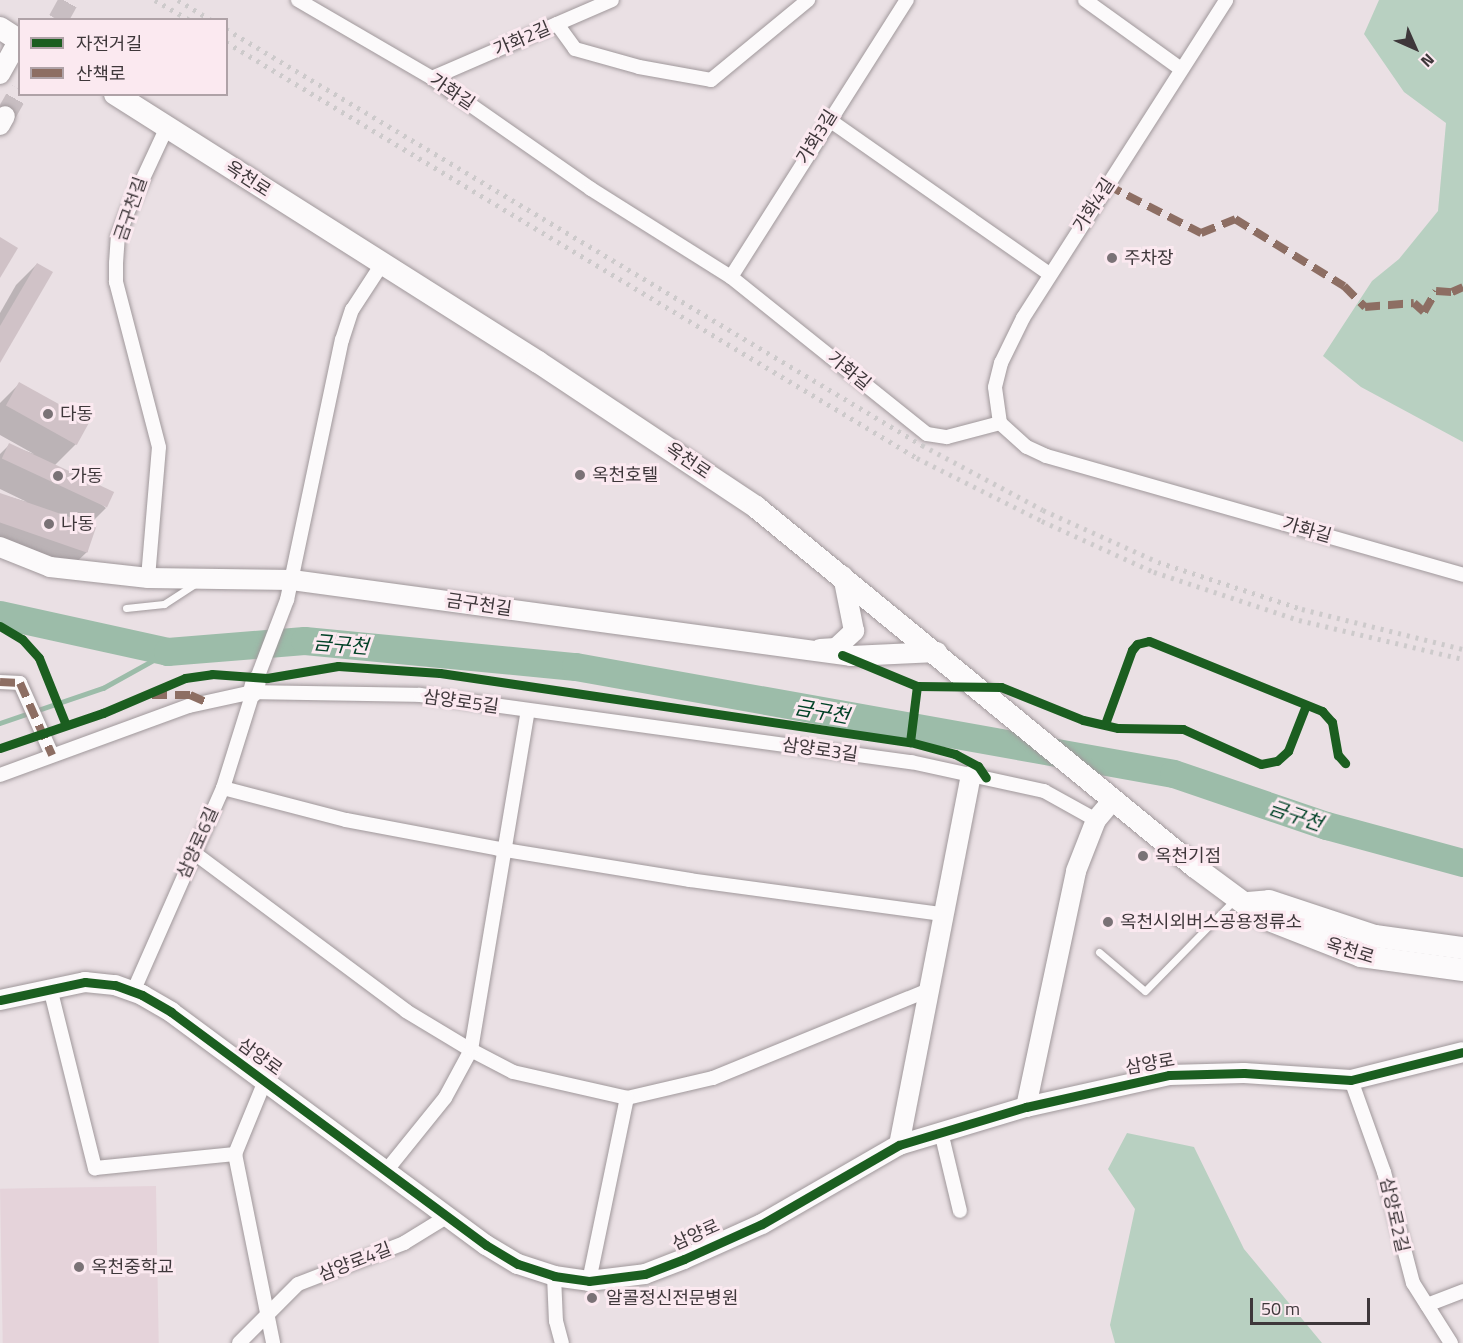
<!DOCTYPE html>
<meta charset="utf-8">
<style>
body{margin:0}
#map{position:relative;width:1463px;height:1343px;overflow:hidden;background:#eae0e4;font-family:"Titillium Web","Noto Sans KR",sans-serif}
div>[style]{position:absolute}
[style*='--x']{left:calc(var(--x)*1px);top:calc(var(--y)*1px);width:calc(var(--w)*1px);rotate:calc(var(--a)*1deg)}
.built>*{inset:0;background:#e5d3da;transform-origin:0 0}
.forest>*{inset:0;background:#b8d0c1}
.shadow>*{inset:0;background:#0003}
.stream>*{height:4.5px;margin:-2.25px;padding:0 2.25px;transform-origin:2.25px;border-radius:2.25px;background:#9cbca9}
.river>*{height:28px;margin:-14px;padding:0 14px;transform-origin:14px;border-radius:14px;background:#9cbca9}
.building>*{inset:0;background:#d0c2c7;transform-origin:0 0}
.secondary-tunnel>*{height:20px;margin-top:-10px;transform-origin:0;background:repeating-linear-gradient(90deg,#c8bec2 0 20px,transparent 0 30px)}
.roads{filter:drop-shadow(0 0 2px #a0989b) drop-shadow(0 0 2px #a0989b)}
.lane>*{height:7px;margin:-3.5px;padding:0 3.5px;transform-origin:3.5px;border-radius:3.5px;background:#fcfafb}
.street>*{height:14px;margin:-7px;padding:0 7px;transform-origin:7px;border-radius:7px;background:#fcfafb}
.secondary>*{height:20px;margin:-10px;padding:0 10px;transform-origin:10px;border-radius:10px;background:#fcfafb}
.primary>*{height:22px;margin:-11px;padding:0 11px;transform-origin:11px;border-radius:11px;background:#fcfafb}
.rail>*{height:4.5px;margin-top:-2.25px;transform-origin:0;background:repeating-linear-gradient(90deg,#cdcacb 0 3px,transparent 0 9px)}
.quiet>*{height:8px;margin-top:-4px;transform-origin:0;background:repeating-linear-gradient(90deg,#8d6e63 0 15px,transparent 0 23px)}
.cycleway>*{height:9px;margin:-4.5px;padding:0 4.5px;transform-origin:4.5px;border-radius:4.5px;background:#1b5e20}
.dots>*{width:16px;height:16px;translate:-50% -50%;box-sizing:border-box;border:3px solid #fbe9f0;border-radius:50%}
span{translate:-50% -50%;white-space:nowrap;text-align:center;line-height:1.15;-webkit-text-stroke:6px #fbe9f0;paint-order:stroke}
.street-label{font-size:18px;color:#3e373a}
.poi-label{font-size:18px;color:#3e373a}
.left{translate:0 -50%;text-align:left}
.water-label{font-size:20px;color:#004126;font-style:italic}
.legend{position:absolute;left:18px;top:18px;width:210px;height:78px;box-sizing:border-box;background:#fbe9f0;border:2px solid #afa2a7;margin:0;padding:8px 10px;list-style:none;font-size:18px;color:#3e373a}
.legend li{display:flex;align-items:center;gap:12px;height:30px}
.legend b{width:30px;border:2px solid #afa2a7}
.north{position:absolute;left:1385px;top:18px;width:60px;height:60px;-webkit-text-stroke:4px #fbe9f0;paint-order:stroke;rotate:135deg;font-size:16px;font-weight:700;line-height:24px;text-align:center;color:#3e373a}
.north::after{content:'';display:block;margin:auto;width:21px;height:27px;background:#3e373a;clip-path:polygon(50% 0,100% 100%,50% 72%,0 100%)}
.scale{position:absolute;left:1250px;top:1298px;width:120px;height:27px;box-sizing:border-box;border:3px solid #3e373a;border-top:0;padding-left:8px;font-size:18px;line-height:21px;white-space:nowrap;color:#3e373a;-webkit-text-stroke:4px #fbe9f0;paint-order:stroke}
</style>
<div id="map">
<div class="built">
<div style="left:156px;top:1186px;width:157px;height:156px;rotate:89deg"></div>
</div>
<div class="forest">
<div style="clip-path:polygon(1379px 0,1463px 0,1463px 442px,1361px 387px,1323px 356px,1372px 281px,1399px 259px,1438px 211px,1446px 123px,1404px 92px,1364px 34px)"></div>
<div style="clip-path:polygon(1127px 1133px,1194px 1147px,1244px 1249px,1322px 1343px,1115px 1343px,1110px 1325px,1135px 1209px,1108px 1169px)"></div>
</div>
<div class="shadow">
<div style="clip-path:polygon(37px 264px,0 360px,0 313px,16px 285px)"></div>
<div style="clip-path:polygon(19px 384px,88px 422px,76px 444px,54px 466px,106px 508px,89px 525px,88px 551px,66px 572px,0 549px,0 494px,27px 502px,0 489px,0 454px,9px 445px,34px 454px,0 435px,0 403px)"></div>
</div>
<div class="stream">
<div style="--x:0;--y:723;--w:109;--a:-18.8"></div>
<div style="--x:103;--y:688;--w:74;--a:-29"></div>
</div>
<div class="river">
<div style="--x:0;--y:615;--w:172;--a:12.4"></div>
<div style="--x:168;--y:652;--w:137;--a:-4.6"></div>
<div style="--x:305;--y:641;--w:272;--a:5.5"></div>
<div style="--x:576;--y:667;--w:607;--a:10.14"></div>
<div style="--x:1174;--y:774;--w:162;--a:18.8"></div>
<div style="--x:1327;--y:826;--w:141;--a:15.2"></div>
</div>
<div class="building">
<div style="clip-path:polygon(0 237px,18px 248px,0 278px)"></div>
<div style="clip-path:polygon(37px 263px,53px 272px,0 363px,0 326px)"></div>
<div style="left:19px;top:382px;width:81px;height:27px;rotate:29deg"></div>
<div style="left:9px;top:443px;width:116px;height:17px;rotate:25deg"></div>
<div style="left:0;top:493px;width:102px;height:28px;rotate:19deg"></div>
</div>
<div class="secondary-tunnel">
<div style="--x:58;--y:20;--w:23;--a:-61"></div>
<div style="--x:5;--y:116;--w:30;--a:-60"></div>
</div>
<div class="roads">
<div class="lane">
<div style="--x:126;--y:608;--w:38;--a:-6"></div>
<div style="--x:164;--y:604;--w:37;--a:-33"></div>
<div style="--x:1099;--y:952;--w:60;--a:40.3"></div>
<div style="--x:1145;--y:991;--w:127;--a:-45.6"></div>
</div>
<div class="street">
<div style="--x:298;--y:0;--w:155;--a:30.2"></div>
<div style="--x:432;--y:78;--w:194;--a:34.9"></div>
<div style="--x:591;--y:189;--w:165;--a:32.2"></div>
<div style="--x:731;--y:277;--w:251;--a:38.7"></div>
<div style="--x:927;--y:434;--w:20;--a:9"></div>
<div style="--x:947;--y:437;--w:55;--a:-14.8"></div>
<div style="--x:1000;--y:423;--w:36;--a:42"></div>
<div style="--x:1027;--y:447;--w:21;--a:25"></div>
<div style="--x:1046;--y:456;--w:434;--a:15.9"></div>
<div style="--x:1085;--y:0;--w:118;--a:35.7"></div>
<div style="--x:557;--y:24;--w:31;--a:54"></div>
<div style="--x:575;--y:49;--w:66;--a:15.7"></div>
<div style="--x:639;--y:67;--w:73;--a:10.2"></div>
<div style="--x:711;--y:80;--w:126;--a:-39.5"></div>
<div style="--x:432;--y:78;--w:196;--a:-23.4"></div>
<div style="--x:828;--y:119;--w:270;--a:35"></div>
<div style="--x:731;--y:277;--w:328;--a:-57.6"></div>
<div style="--x:1000;--y:423;--w:36;--a:-98"></div>
<div style="--x:995;--y:387;--w:25;--a:-76"></div>
<div style="--x:1001;--y:363;--w:50;--a:-63.9"></div>
<div style="--x:1023;--y:318;--w:377;--a:-57.4"></div>
<div style="--x:148;--y:578;--w:131;--a:-85.2"></div>
<div style="--x:159;--y:447;--w:171;--a:-104.6"></div>
<div style="--x:116;--y:282;--w:19;--a:-90"></div>
<div style="--x:116;--y:263;--w:26;--a:-86"></div>
<div style="--x:118;--y:237;--w:26;--a:-69"></div>
<div style="--x:127;--y:213;--w:95;--a:-65.1"></div>
<div style="--x:256;--y:681;--w:87;--a:-69.1"></div>
<div style="--x:287;--y:600;--w:266;--a:-78.1"></div>
<div style="--x:342;--y:340;--w:32;--a:-72"></div>
<div style="--x:352;--y:310;--w:55;--a:-56.9"></div>
<div style="--x:0;--y:682;--w:20;--a:3"></div>
<div style="--x:20;--y:683;--w:79;--a:66"></div>
<div style="--x:0;--y:775;--w:201;--a:-20.1"></div>
<div style="--x:189;--y:706;--w:66;--a:-12.3"></div>
<div style="--x:253;--y:692;--w:167;--a:1"></div>
<div style="--x:420;--y:695;--w:496;--a:7.8"></div>
<div style="--x:911;--y:762;--w:136;--a:12.3"></div>
<div style="--x:1044;--y:791;--w:60;--a:29.1"></div>
<div style="--x:223;--y:788;--w:127;--a:14.6"></div>
<div style="--x:346;--y:820;--w:156;--a:10.7"></div>
<div style="--x:499;--y:849;--w:193;--a:9.2"></div>
<div style="--x:690;--y:880;--w:255;--a:7.7"></div>
<div style="--x:193;--y:852;--w:266;--a:36.7"></div>
<div style="--x:406;--y:1011;--w:76;--a:31"></div>
<div style="--x:471;--y:1050;--w:47;--a:27.6"></div>
<div style="--x:513;--y:1072;--w:117;--a:12.8"></div>
<div style="--x:627;--y:1098;--w:88;--a:-13.1"></div>
<div style="--x:713;--y:1078;--w:233;--a:-22.2"></div>
<div style="--x:50;--y:988;--w:186;--a:76"></div>
<div style="--x:95;--y:1168;--w:141;--a:-5.7"></div>
<div style="--x:235;--y:1154;--w:193;--a:78.6"></div>
<div style="--x:133;--y:992;--w:223;--a:-66.2"></div>
<div style="--x:223;--y:788;--w:101;--a:-72.6"></div>
<div style="--x:1351;--y:1080;--w:98;--a:70.3"></div>
<div style="--x:1384;--y:1172;--w:115;--a:75.4"></div>
<div style="--x:1413;--y:1283;--w:71;--a:57.7"></div>
<div style="--x:941;--y:1132;--w:81;--a:76.5"></div>
<div style="--x:235;--y:1154;--w:79;--a:-67.7"></div>
<div style="--x:386;--y:1171;--w:94;--a:-51.1"></div>
<div style="--x:445;--y:1098;--w:55;--a:-61.6"></div>
<div style="--x:471;--y:1050;--w:344;--a:-80.5"></div>
<div style="--x:554;--y:1276;--w:45;--a:87.5"></div>
<div style="--x:556;--y:1321;--w:23;--a:75"></div>
<div style="--x:589;--y:1281;--w:187;--a:-78.3"></div>
<div style="--x:1427;--y:1305;--w:39;--a:-21"></div>
<div style="--x:239;--y:1343;--w:83;--a:-45"></div>
<div style="--x:298;--y:1284;--w:114;--a:-21.1"></div>
<div style="--x:404;--y:1243;--w:52;--a:-31.5"></div>
</div>
<div class="secondary">
<div style="--x:0;--y:74;--w:39;--a:-61"></div>
<div style="--x:0;--y:125;--w:10;--a:-61"></div>
<div style="--x:0;--y:547;--w:54;--a:21.8"></div>
<div style="--x:50;--y:567;--w:99;--a:6.4"></div>
<div style="--x:148;--y:578;--w:144;--a:0.8"></div>
<div style="--x:292;--y:580;--w:564;--a:7.74"></div>
<div style="--x:851;--y:656;--w:86;--a:-2.7"></div>
<div style="--x:820;--y:649;--w:16;--a:-4"></div>
<div style="--x:836;--y:648;--w:25;--a:-43"></div>
<div style="--x:854;--y:631;--w:56;--a:-101.3"></div>
<div style="--x:253;--y:692;--w:11;--a:-75"></div>
<div style="--x:0;--y:1000;--w:87;--a:-12"></div>
<div style="--x:85;--y:982;--w:30;--a:6"></div>
<div style="--x:115;--y:985;--w:29;--a:20"></div>
<div style="--x:142;--y:995;--w:34;--a:30"></div>
<div style="--x:171;--y:1012;--w:392;--a:36.5"></div>
<div style="--x:486;--y:1245;--w:37;--a:31"></div>
<div style="--x:518;--y:1264;--w:38;--a:18"></div>
<div style="--x:554;--y:1276;--w:35;--a:8"></div>
<div style="--x:589;--y:1281;--w:56;--a:-7.1"></div>
<div style="--x:645;--y:1274;--w:42;--a:-21"></div>
<div style="--x:684;--y:1259;--w:85;--a:-24.2"></div>
<div style="--x:762;--y:1224;--w:158;--a:-30"></div>
<div style="--x:899;--y:1145;--w:133;--a:-16.7"></div>
<div style="--x:1026;--y:1107;--w:147;--a:-12.6"></div>
<div style="--x:1169;--y:1075;--w:75;--a:-1.5"></div>
<div style="--x:1244;--y:1073;--w:107;--a:3.7"></div>
<div style="--x:1351;--y:1080;--w:115;--a:-14"></div>
<div style="--x:1026;--y:1107;--w:241;--a:-78"></div>
<div style="--x:1076;--y:871;--w:55;--a:-68.6"></div>
<div style="--x:1096;--y:820;--w:26;--a:-50"></div>
<div style="--x:899;--y:1145;--w:376;--a:-79"></div>
</div>
<div class="primary">
<div style="--x:0;--y:28;--w:24;--a:33"></div>
<div style="--x:115;--y:94;--w:501;--a:32.36"></div>
<div style="--x:538;--y:362;--w:262;--a:33.6"></div>
<div style="--x:756;--y:507;--w:568;--a:39.35"></div>
<div style="--x:1195;--y:867;--w:86;--a:36.5"></div>
<div style="--x:1264;--y:918;--w:104;--a:21.4"></div>
<div style="--x:1361;--y:956;--w:103;--a:7.8"></div>
<div style="--x:1248;--y:903;--w:21;--a:-5"></div>
<div style="--x:1269;--y:901;--w:112;--a:18.3"></div>
<div style="--x:1375;--y:936;--w:89;--a:7.8"></div>
</div>
</div>
<div class="rail">
<div style="--x:155;--y:0;--w:39;--a:30"></div>
<div style="--x:178;--y:0;--w:39;--a:31"></div>
<div style="--x:226;--y:29;--w:811;--a:30.87"></div>
<div style="--x:922;--y:445;--w:137;--a:28.2"></div>
<div style="--x:1043;--y:510;--w:126;--a:24.3"></div>
<div style="--x:1158;--y:562;--w:151;--a:18.1"></div>
<div style="--x:1302;--y:609;--w:166;--a:14"></div>
<div style="--x:226;--y:42;--w:807;--a:31.05"></div>
<div style="--x:917;--y:458;--w:140;--a:26.7"></div>
<div style="--x:1042;--y:521;--w:123;--a:24.5"></div>
<div style="--x:1154;--y:572;--w:153;--a:18.3"></div>
<div style="--x:1299;--y:620;--w:169;--a:13.4"></div>
</div>
<div class="quiet">
<div style="--x:1107;--y:185;--w:106;--a:27.1"></div>
<div style="--x:1201;--y:233;--w:37;--a:-22"></div>
<div style="--x:1235;--y:219;--w:128;--a:31.6"></div>
<div style="--x:1344;--y:286;--w:30;--a:45"></div>
<div style="--x:1365;--y:307;--w:49;--a:-4.7"></div>
<div style="--x:1414;--y:303;--w:13;--a:42"></div>
<div style="--x:1424;--y:312;--w:24;--a:-60"></div>
<div style="--x:1436;--y:291;--w:16;--a:4"></div>
<div style="--x:1452;--y:292;--w:12;--a:-24"></div>
<div style="--x:0;--y:682;--w:20;--a:3"></div>
<div style="--x:20;--y:683;--w:79;--a:66"></div>
<div style="--x:152;--y:695;--w:38;--a:0"></div>
<div style="--x:190;--y:695;--w:17;--a:24"></div>
</div>
<div class="cycleway">
<div style="--x:0;--y:626;--w:26;--a:31"></div>
<div style="--x:22;--y:639;--w:25;--a:48"></div>
<div style="--x:39;--y:658;--w:72;--a:68.1"></div>
<div style="--x:842;--y:655;--w:81;--a:22.5"></div>
<div style="--x:917;--y:686;--w:84;--a:0.7"></div>
<div style="--x:1001;--y:687;--w:88;--a:21.9"></div>
<div style="--x:1083;--y:720;--w:36;--a:13"></div>
<div style="--x:1118;--y:728;--w:65;--a:0.9"></div>
<div style="--x:1183;--y:729;--w:85;--a:24.2"></div>
<div style="--x:1261;--y:764;--w:16;--a:-11"></div>
<div style="--x:1277;--y:761;--w:15;--a:-42"></div>
<div style="--x:1288;--y:751;--w:49;--a:-68.6"></div>
<div style="--x:1105;--y:724;--w:79;--a:-70"></div>
<div style="--x:1132;--y:650;--w:8;--a:-50"></div>
<div style="--x:1137;--y:644;--w:12;--a:-14"></div>
<div style="--x:1149;--y:641;--w:187;--a:22"></div>
<div style="--x:1322;--y:711;--w:15;--a:48"></div>
<div style="--x:1332;--y:722;--w:34;--a:80"></div>
<div style="--x:1338;--y:755;--w:11;--a:49"></div>
<div style="--x:910;--y:742;--w:47;--a:14.9"></div>
<div style="--x:955;--y:754;--w:26;--a:28"></div>
<div style="--x:978;--y:766;--w:14;--a:56"></div>
<div style="--x:0;--y:748;--w:109;--a:-18.8"></div>
<div style="--x:103;--y:713;--w:89;--a:-23.1"></div>
<div style="--x:185;--y:678;--w:27;--a:-8"></div>
<div style="--x:212;--y:674;--w:55;--a:4.2"></div>
<div style="--x:267;--y:678;--w:72;--a:-9.6"></div>
<div style="--x:338;--y:666;--w:102;--a:3.9"></div>
<div style="--x:440;--y:673;--w:475;--a:8.4"></div>
<div style="--x:910;--y:742;--w:56;--a:-82.9"></div>
<div style="--x:0;--y:1000;--w:87;--a:-12"></div>
<div style="--x:85;--y:982;--w:30;--a:6"></div>
<div style="--x:115;--y:985;--w:29;--a:20"></div>
<div style="--x:142;--y:995;--w:34;--a:30"></div>
<div style="--x:171;--y:1012;--w:392;--a:36.5"></div>
<div style="--x:486;--y:1245;--w:37;--a:31"></div>
<div style="--x:518;--y:1264;--w:38;--a:18"></div>
<div style="--x:554;--y:1276;--w:35;--a:8"></div>
<div style="--x:589;--y:1281;--w:56;--a:-7.1"></div>
<div style="--x:645;--y:1274;--w:42;--a:-21"></div>
<div style="--x:684;--y:1259;--w:85;--a:-24.2"></div>
<div style="--x:762;--y:1224;--w:158;--a:-30"></div>
<div style="--x:899;--y:1145;--w:133;--a:-16.7"></div>
<div style="--x:1026;--y:1107;--w:147;--a:-12.6"></div>
<div style="--x:1169;--y:1075;--w:75;--a:-1.5"></div>
<div style="--x:1244;--y:1073;--w:107;--a:3.7"></div>
<div style="--x:1351;--y:1080;--w:115;--a:-14"></div>
</div>
<div class="dots">
<div style="left:1112px;top:258px;background:#7a7276"></div>
<div style="left:48px;top:414px;background:#7a7276"></div>
<div style="left:580px;top:475px;background:#7a7276"></div>
<div style="left:58px;top:476px;background:#7a7276"></div>
<div style="left:49px;top:524px;background:#7a7276"></div>
<div style="left:1143px;top:856px;background:#7a7276"></div>
<div style="left:1108px;top:922px;background:#7a7276"></div>
<div style="left:79px;top:1267px;background:#7a7276"></div>
<div style="left:592px;top:1298px;background:#7a7276"></div>
</div>
<div class="street-label">
<span style="left:522px;top:39px;rotate:-23deg">가화2길</span>
<span style="left:452px;top:92px;rotate:34deg">가화길</span>
<span style="left:817px;top:137px;rotate:-58deg">가화3길</span>
<span style="left:248px;top:179px;rotate:33deg">옥천로</span>
<span style="left:1094px;top:205px;rotate:-57deg">가화4길</span>
<span style="left:131px;top:209px;rotate:-71deg">금구천길</span>
<span style="left:849px;top:371px;rotate:39deg">가화길</span>
<span style="left:688px;top:461px;rotate:34deg">옥천로</span>
<span style="left:1307px;top:530px;rotate:16deg">가화길</span>
<span style="left:479px;top:605px;rotate:8deg">금구천길</span>
<span style="left:461px;top:702px;rotate:8deg">삼양로5길</span>
<span style="left:820px;top:750px;rotate:8deg">삼양로3길</span>
<span style="left:198px;top:843px;rotate:-66deg">삼양로6길</span>
<span style="left:1350px;top:951px;rotate:17deg">옥천로</span>
<span style="left:260px;top:1057px;rotate:36deg">삼양로</span>
<span style="left:1150px;top:1064px;rotate:-10deg">삼양로</span>
<span style="left:1394px;top:1215px;rotate:77deg">삼양로2길</span>
<span style="left:696px;top:1235px;rotate:-24deg">삼양로</span>
<span style="left:355px;top:1262px;rotate:-21deg">삼양로4길</span>
</div>
<div class="poi-label">
<span class="left" style="left:1124px;top:258px">주차장</span>
<span class="left" style="left:60px;top:414px">다동</span>
<span class="left" style="left:592px;top:475px">옥천호텔</span>
<span class="left" style="left:70px;top:476px">가동</span>
<span class="left" style="left:61px;top:524px">나동</span>
<span class="left" style="left:1155px;top:856px">옥천기점</span>
<span class="left" style="left:1120px;top:922px">옥천시외버스공용정류소</span>
<span class="left" style="left:91px;top:1267px">옥천중학교</span>
<span class="left" style="left:606px;top:1298px">알콜정신전문병원</span>
</div>
<div class="water-label">
<span style="left:341px;top:644px;rotate:5deg">금구천</span>
<span style="left:822px;top:711px;rotate:10deg">금구천</span>
<span style="left:1296px;top:815px;rotate:19deg">금구천</span>
</div>
<ul class="legend">
<li><b style="height:8px;background:#1b5e20"></b>자전거길</li>
<li><b style="height:8px;background:#8d6e63"></b>산책로</li>
</ul>
<div class="north">N</div>
<div class="scale">50 m</div>
</div>
